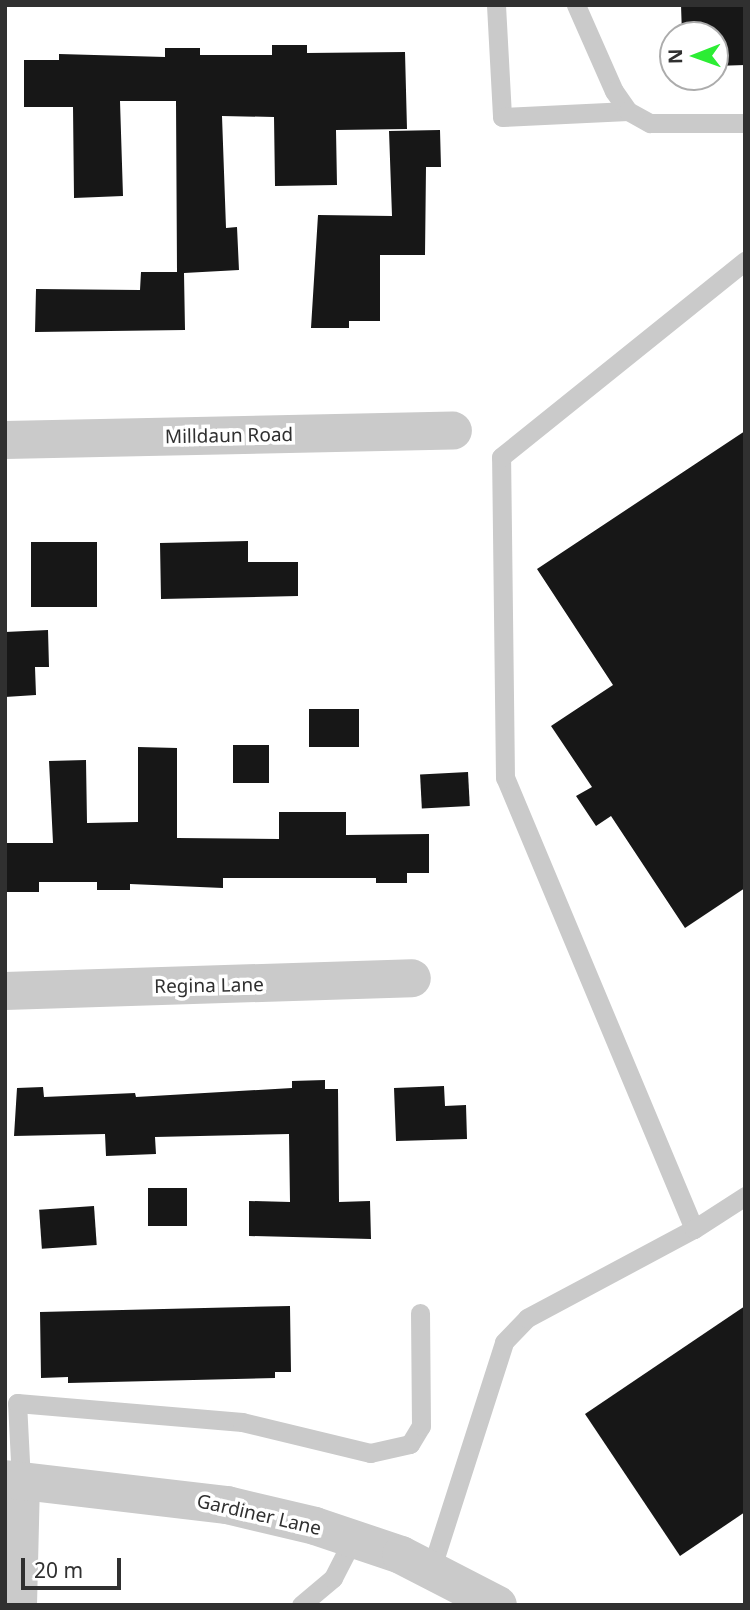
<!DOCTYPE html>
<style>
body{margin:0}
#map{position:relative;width:750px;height:1610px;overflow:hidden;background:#fff;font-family:"Noto Sans",sans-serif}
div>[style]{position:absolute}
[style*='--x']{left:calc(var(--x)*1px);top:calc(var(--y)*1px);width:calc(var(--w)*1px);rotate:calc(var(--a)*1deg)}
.building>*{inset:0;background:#171717;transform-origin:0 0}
.service>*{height:19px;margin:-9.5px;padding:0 9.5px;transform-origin:9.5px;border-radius:9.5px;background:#cacaca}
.minor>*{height:38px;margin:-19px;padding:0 19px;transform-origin:19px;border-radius:19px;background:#cacaca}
.tertiary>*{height:38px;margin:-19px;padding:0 19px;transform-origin:19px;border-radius:19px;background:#cacaca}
span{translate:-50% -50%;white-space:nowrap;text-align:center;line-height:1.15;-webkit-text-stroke:7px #fff;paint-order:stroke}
.street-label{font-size:19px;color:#303030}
.frame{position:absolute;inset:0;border:7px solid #303030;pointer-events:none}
.north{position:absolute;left:659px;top:21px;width:70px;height:70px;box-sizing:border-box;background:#fff;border:2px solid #acacac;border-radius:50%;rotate:269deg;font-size:19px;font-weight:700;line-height:28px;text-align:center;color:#303030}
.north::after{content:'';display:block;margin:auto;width:24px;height:32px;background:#2ced34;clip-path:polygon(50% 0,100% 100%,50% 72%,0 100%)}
.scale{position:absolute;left:21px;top:1558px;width:100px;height:32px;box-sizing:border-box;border:4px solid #303030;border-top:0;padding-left:9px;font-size:21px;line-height:24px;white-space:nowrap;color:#303030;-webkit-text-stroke:5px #fff;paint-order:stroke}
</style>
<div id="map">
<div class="building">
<div style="clip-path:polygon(681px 5px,745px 5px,745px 65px,715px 66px,715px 35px,682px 35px)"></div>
<div style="clip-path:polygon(272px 45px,307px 45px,307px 53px,405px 52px,407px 129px,336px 130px,337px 185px,275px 186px,274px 117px,222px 116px,226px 228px,237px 227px,239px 270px,184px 273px,185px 330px,35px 332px,36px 289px,140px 290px,141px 272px,177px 272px,176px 101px,120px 101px,123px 196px,74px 198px,73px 107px,24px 107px,24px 60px,59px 60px,59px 54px,165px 57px,165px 48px,200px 48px,200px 55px,272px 55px)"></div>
<div style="clip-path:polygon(440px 130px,441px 167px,426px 167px,425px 255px,380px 255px,380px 321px,349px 321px,349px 328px,311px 328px,318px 215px,392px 216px,389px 131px)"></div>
<div style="clip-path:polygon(745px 431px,745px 888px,685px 928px,611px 816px,596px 826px,576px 796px,592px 787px,551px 726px,613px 685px,537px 569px)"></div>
<div style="clip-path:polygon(248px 541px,248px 562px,298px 562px,298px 596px,161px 599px,160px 543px)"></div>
<div style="left:31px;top:542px;width:66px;height:65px"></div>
<div style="clip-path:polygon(48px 630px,49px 667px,35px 667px,36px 695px,5px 697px,5px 632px)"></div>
<div style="left:309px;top:709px;width:50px;height:38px"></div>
<div style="left:233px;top:745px;width:36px;height:38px"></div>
<div style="clip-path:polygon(138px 747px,177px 748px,177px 838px,279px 839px,279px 812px,346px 812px,346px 835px,429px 834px,429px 873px,407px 873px,407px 883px,376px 883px,376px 878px,223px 878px,223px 888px,130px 884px,130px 890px,97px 890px,97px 882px,39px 882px,39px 892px,5px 892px,6px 843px,53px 843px,49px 761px,86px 760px,87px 823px,138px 822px)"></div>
<div style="left:468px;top:772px;width:34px;height:48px;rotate:87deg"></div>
<div style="clip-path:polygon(325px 1080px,325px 1089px,338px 1089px,339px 1202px,370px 1201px,371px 1239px,249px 1236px,249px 1201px,290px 1202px,289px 1134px,155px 1137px,156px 1154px,106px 1156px,105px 1134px,14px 1136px,17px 1088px,43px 1087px,44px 1097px,135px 1093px,136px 1097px,292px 1088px,292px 1081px)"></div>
<div style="clip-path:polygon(444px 1086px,445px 1106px,466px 1105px,467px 1139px,396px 1141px,394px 1088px)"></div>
<div style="left:148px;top:1188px;width:39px;height:38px"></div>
<div style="left:94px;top:1206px;width:39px;height:55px;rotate:86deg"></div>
<div style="clip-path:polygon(290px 1306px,291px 1372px,275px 1372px,275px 1378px,68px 1383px,68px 1377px,41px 1378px,40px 1312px)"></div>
<div style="clip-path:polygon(745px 1306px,745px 1512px,680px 1556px,585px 1414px)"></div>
</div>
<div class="service">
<div style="--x:496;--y:5;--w:112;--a:86.9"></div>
<div style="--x:502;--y:117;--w:126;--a:-2.7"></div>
<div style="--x:576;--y:5;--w:94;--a:66.2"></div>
<div style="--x:614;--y:91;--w:24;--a:55"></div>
<div style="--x:628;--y:111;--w:25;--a:29"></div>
<div style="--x:650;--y:123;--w:95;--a:0"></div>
<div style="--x:694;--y:1229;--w:489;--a:-112.7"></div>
<div style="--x:505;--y:778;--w:321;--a:-90.7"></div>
<div style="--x:501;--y:457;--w:313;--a:-38.8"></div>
<div style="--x:21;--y:1481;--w:78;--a:-92.9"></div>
<div style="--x:17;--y:1403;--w:226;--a:4.8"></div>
<div style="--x:242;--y:1422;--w:132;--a:13.6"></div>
<div style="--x:370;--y:1453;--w:41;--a:-12.7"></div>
<div style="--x:410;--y:1444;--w:21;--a:-59"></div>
<div style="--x:421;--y:1426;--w:113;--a:-90.5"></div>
<div style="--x:431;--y:1570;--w:239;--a:-72.2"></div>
<div style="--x:504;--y:1342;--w:33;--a:-46"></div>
<div style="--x:527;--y:1318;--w:189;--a:-28.1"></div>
<div style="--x:694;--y:1229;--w:61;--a:-32.9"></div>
<div style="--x:301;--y:1605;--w:42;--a:-40.2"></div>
<div style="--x:333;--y:1578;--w:44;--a:-62.9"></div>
</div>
<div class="minor">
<div style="--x:5;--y:440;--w:448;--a:-1.2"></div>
<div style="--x:5;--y:991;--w:407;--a:-1.8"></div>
<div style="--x:18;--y:1605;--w:124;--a:-88.6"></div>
</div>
<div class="tertiary">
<div style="--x:5;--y:1479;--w:224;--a:6.7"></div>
<div style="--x:227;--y:1505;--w:90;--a:13.4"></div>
<div style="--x:315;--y:1526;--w:91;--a:18.6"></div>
<div style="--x:401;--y:1555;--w:109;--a:27.3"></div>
</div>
<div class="street-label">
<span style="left:229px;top:436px;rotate:-1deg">Milldaun Road</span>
<span style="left:209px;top:986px;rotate:-1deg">Regina Lane</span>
<span style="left:259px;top:1515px;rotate:13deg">Gardiner Lane</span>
</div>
<div class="frame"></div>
<div class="north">N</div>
<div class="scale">20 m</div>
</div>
